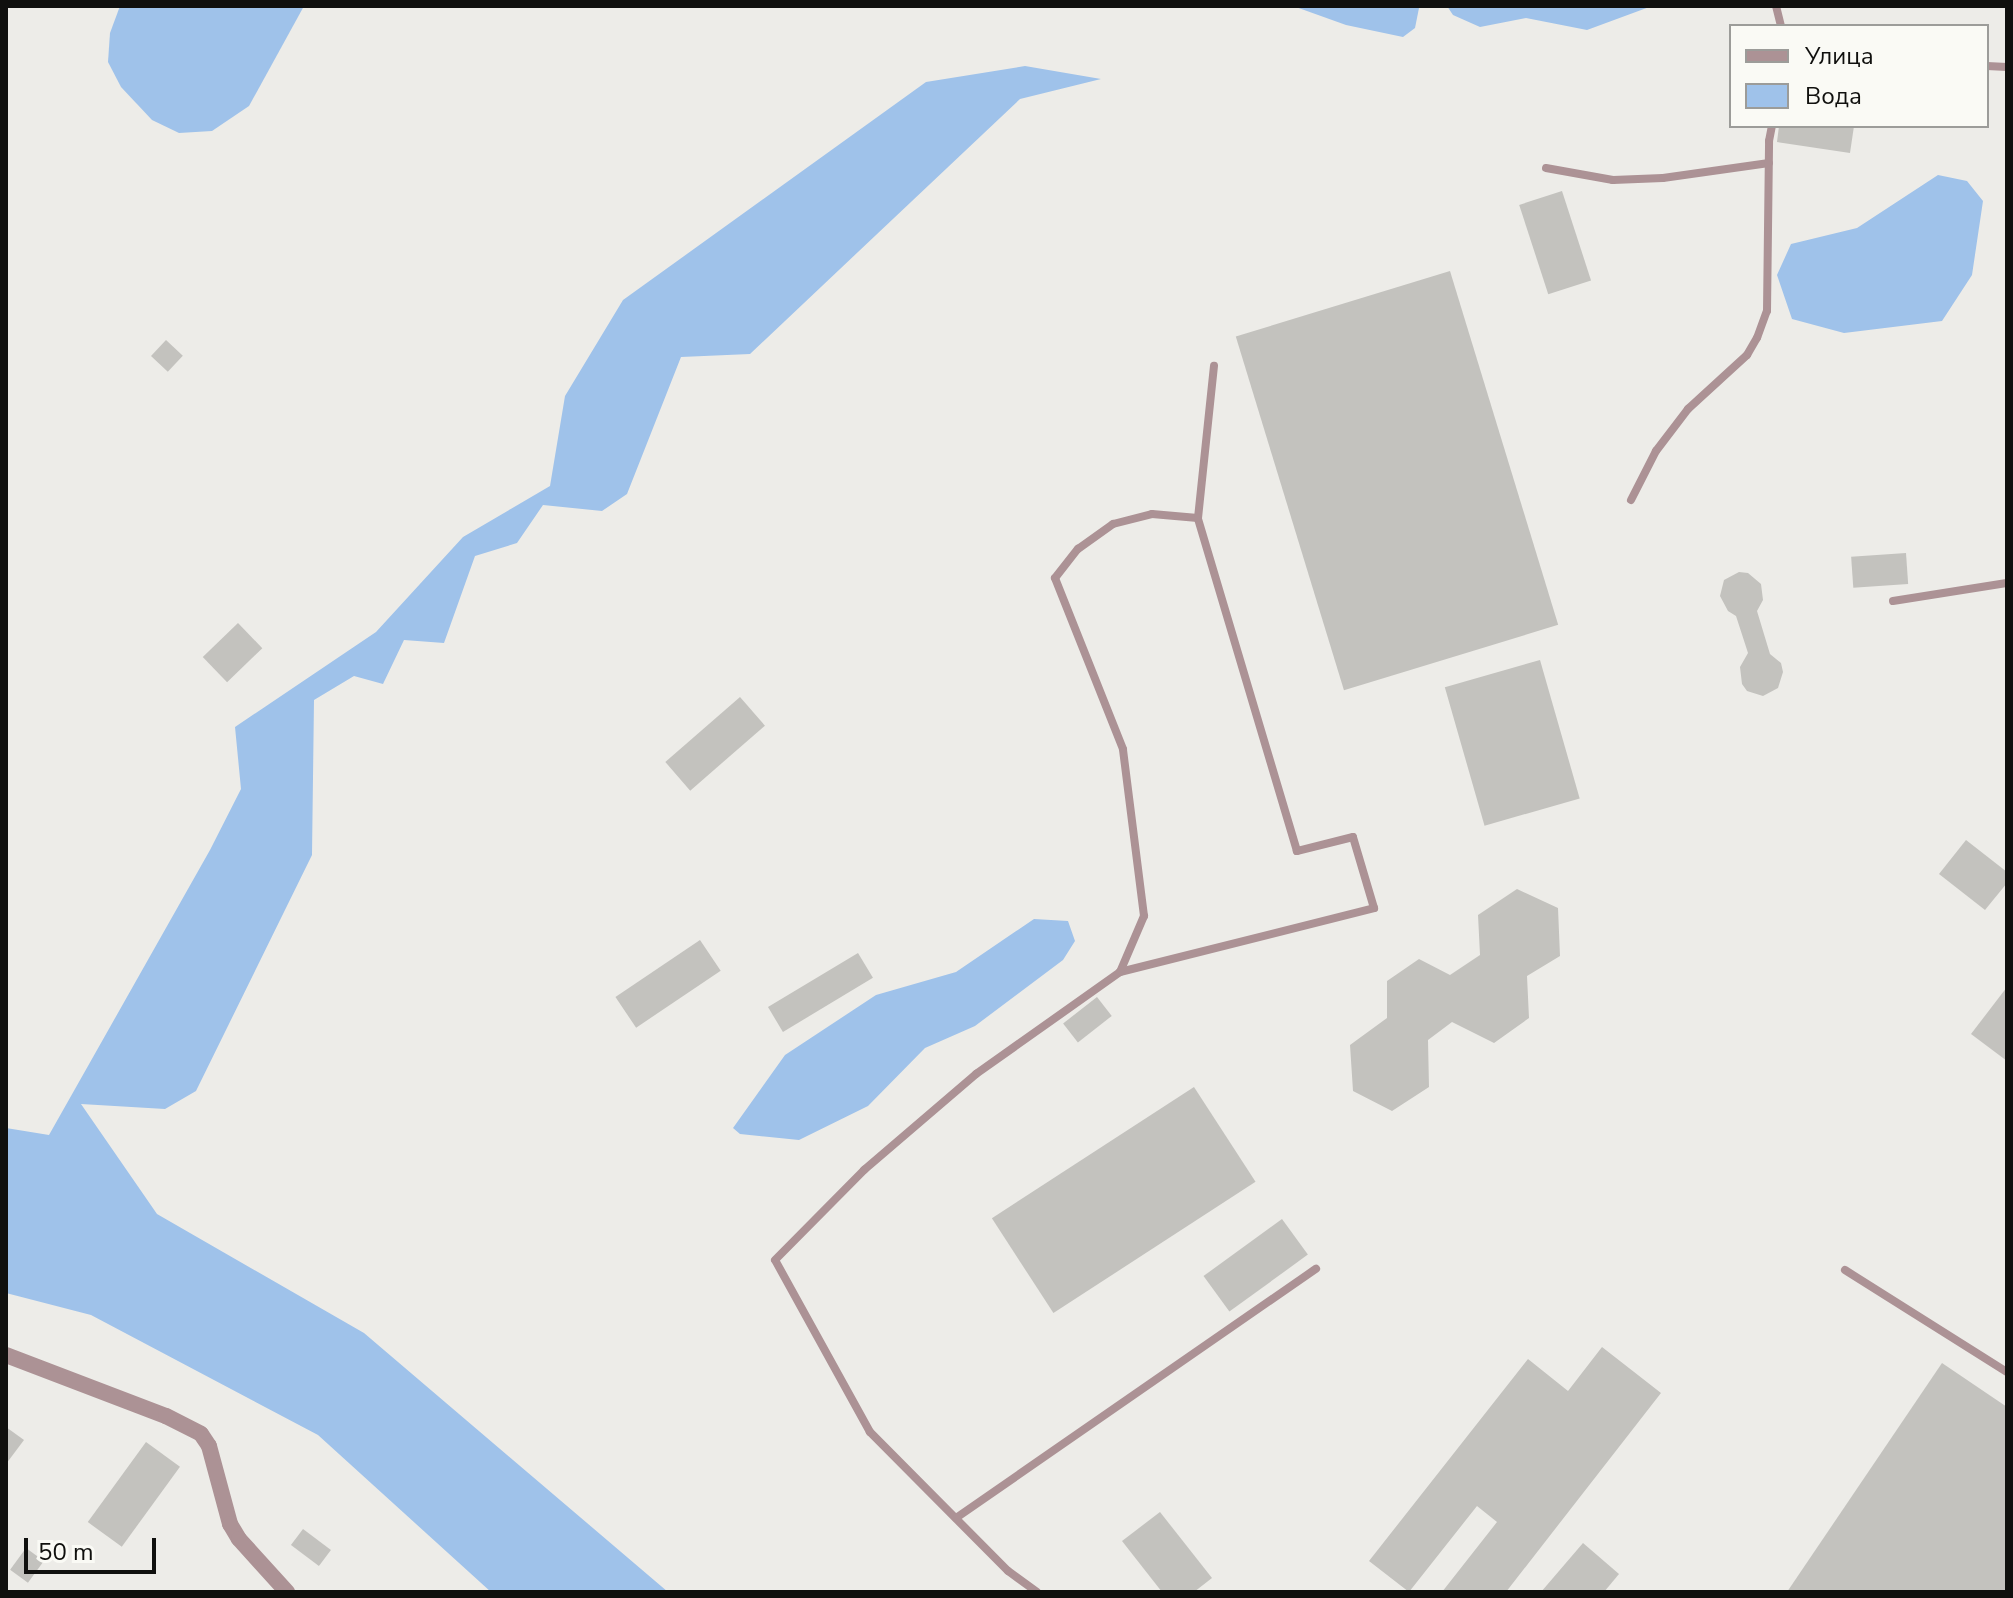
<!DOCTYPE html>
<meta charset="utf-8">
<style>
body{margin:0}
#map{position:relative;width:2013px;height:1598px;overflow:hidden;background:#edece8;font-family:"Nunito Sans",sans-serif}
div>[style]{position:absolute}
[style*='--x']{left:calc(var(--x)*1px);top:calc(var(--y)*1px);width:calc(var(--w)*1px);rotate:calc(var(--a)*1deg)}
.water>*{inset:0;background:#9fc2ea}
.building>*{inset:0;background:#c3c2be;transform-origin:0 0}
.service>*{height:8px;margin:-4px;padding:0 4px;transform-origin:4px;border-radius:4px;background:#ac9295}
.minor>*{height:16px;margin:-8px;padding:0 8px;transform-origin:8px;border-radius:8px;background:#ac9295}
span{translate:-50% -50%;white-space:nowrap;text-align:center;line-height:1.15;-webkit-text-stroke:7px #fafaf5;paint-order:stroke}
.frame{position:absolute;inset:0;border:8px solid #10100e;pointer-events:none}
.legend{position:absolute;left:1729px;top:24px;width:260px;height:104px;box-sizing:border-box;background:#fafaf5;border:2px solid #9c9c99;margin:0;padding:10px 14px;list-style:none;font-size:24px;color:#10100e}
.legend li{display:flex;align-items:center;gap:16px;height:40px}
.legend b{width:40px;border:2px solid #9c9c99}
.scale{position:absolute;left:24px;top:1538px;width:132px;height:36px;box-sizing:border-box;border:4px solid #10100e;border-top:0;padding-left:10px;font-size:24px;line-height:28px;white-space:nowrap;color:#10100e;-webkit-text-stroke:6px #fafaf5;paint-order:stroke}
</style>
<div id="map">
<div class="water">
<div style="clip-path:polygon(120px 6px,304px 6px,249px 106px,212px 131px,179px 133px,152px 120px,121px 87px,108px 62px,110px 33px)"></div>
<div style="clip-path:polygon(1293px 6px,1418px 6px,1419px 8px,1415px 28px,1403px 37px,1346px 25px)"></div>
<div style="clip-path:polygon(1447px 6px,1652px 6px,1587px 30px,1526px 18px,1480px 27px,1453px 15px)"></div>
<div style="clip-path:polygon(1025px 66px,1101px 79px,1020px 99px,750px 354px,681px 357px,627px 494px,602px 511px,543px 505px,517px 543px,475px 556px,444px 643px,404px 640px,383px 684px,354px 676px,314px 700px,312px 855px,196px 1091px,165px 1109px,81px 1104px,157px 1214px,364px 1333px,668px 1592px,491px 1592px,318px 1435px,91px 1315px,6px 1293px,6px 1128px,49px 1135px,210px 850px,241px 789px,235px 727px,376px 632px,463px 537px,550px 486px,565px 396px,623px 300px,926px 82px)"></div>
<div style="clip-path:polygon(1938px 175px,1967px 181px,1983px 201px,1972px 275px,1942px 321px,1844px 333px,1792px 319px,1777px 275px,1791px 244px,1857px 228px)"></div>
<div style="clip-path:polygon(1034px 919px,1068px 921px,1075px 941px,1063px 960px,975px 1026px,925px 1048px,868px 1106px,799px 1140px,740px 1134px,733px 1128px,785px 1055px,876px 995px,956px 972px)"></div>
</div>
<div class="building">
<div style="clip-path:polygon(1779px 126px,1854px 126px,1850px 153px,1777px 142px)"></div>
<div style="left:1562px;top:191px;width:94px;height:45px;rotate:72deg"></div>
<div style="left:1450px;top:271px;width:370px;height:224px;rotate:73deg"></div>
<div style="left:166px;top:340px;width:23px;height:22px;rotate:43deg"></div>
<div style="left:1906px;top:553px;width:31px;height:55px;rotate:86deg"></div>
<div style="clip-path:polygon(1739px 572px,1748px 573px,1761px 584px,1763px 600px,1757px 611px,1770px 654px,1781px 663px,1783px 672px,1778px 688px,1763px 696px,1747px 691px,1742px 684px,1740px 667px,1748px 653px,1736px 616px,1728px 611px,1720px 596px,1724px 580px)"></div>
<div style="left:238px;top:623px;width:35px;height:49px;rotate:46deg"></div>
<div style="left:1540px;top:660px;width:144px;height:99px;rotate:74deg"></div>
<div style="left:740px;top:697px;width:38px;height:99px;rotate:49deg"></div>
<div style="clip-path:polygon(1966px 840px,2007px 872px,2007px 883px,1985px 910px,1939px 874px)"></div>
<div style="clip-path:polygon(1517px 889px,1558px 908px,1560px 956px,1527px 976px,1529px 1018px,1494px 1043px,1452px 1022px,1428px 1040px,1429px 1087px,1392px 1111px,1353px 1091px,1350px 1045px,1387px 1018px,1387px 981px,1419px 959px,1450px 975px,1480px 955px,1478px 915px)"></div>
<div style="left:700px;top:940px;width:37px;height:102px;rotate:56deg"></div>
<div style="left:858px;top:953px;width:29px;height:105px;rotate:59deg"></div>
<div style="clip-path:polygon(2007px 987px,2007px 1061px,1971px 1034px)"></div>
<div style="left:1097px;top:997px;width:24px;height:43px;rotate:52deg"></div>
<div style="left:1194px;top:1087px;width:113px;height:241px;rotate:57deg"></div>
<div style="left:1282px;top:1219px;width:44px;height:97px;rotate:54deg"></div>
<div style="clip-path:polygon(1602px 1347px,1661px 1393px,1506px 1592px,1442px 1592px,1497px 1522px,1477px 1506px,1409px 1592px,1369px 1561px,1528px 1359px,1568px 1391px)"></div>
<div style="clip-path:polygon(1942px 1363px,2007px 1407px,2007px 1592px,1787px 1592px)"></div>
<div style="clip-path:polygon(6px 1427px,24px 1440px,6px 1464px)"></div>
<div style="left:146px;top:1442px;width:42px;height:99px;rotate:36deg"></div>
<div style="clip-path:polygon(1160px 1512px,1212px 1578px,1194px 1592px,1162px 1592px,1122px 1541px)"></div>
<div style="left:303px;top:1529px;width:35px;height:20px;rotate:37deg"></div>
<div style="clip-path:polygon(1583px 1543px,1619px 1574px,1604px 1592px,1541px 1592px)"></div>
<div style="left:26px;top:1548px;width:22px;height:27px;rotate:36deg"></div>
</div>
<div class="service">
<div style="--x:1776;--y:6;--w:21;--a:76"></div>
<div style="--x:1987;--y:66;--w:20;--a:3"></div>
<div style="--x:1546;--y:168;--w:68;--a:10.2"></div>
<div style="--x:1613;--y:180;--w:50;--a:-2.3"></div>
<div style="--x:1663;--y:178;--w:107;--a:-8.1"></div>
<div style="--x:1631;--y:500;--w:55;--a:-63"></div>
<div style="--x:1656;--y:451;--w:53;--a:-52.7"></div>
<div style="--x:1688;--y:409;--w:80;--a:-42.5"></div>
<div style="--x:1747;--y:355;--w:20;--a:-60"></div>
<div style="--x:1757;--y:338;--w:29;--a:-70"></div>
<div style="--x:1767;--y:311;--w:170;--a:-89.3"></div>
<div style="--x:1769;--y:141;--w:15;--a:-79"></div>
<div style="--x:1893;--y:601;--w:115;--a:-9"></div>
<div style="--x:1120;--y:972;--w:262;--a:-14.1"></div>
<div style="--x:1374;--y:908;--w:74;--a:-106.5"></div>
<div style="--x:1353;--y:837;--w:58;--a:166"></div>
<div style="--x:1297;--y:851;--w:347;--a:-106.6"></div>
<div style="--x:1845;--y:1270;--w:191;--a:32.2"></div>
<div style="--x:956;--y:1518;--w:438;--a:-34.7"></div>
<div style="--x:1037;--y:1592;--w:36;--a:-144"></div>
<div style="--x:1008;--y:1571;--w:196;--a:-134.8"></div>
<div style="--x:870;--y:1432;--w:196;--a:-118.9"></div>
<div style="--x:775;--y:1260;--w:127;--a:-45.3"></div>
<div style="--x:864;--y:1170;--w:148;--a:-40.6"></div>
<div style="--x:976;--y:1074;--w:176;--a:-35.3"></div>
<div style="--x:1120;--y:972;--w:61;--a:-66.8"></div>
<div style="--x:1144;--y:916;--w:168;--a:-97.2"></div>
<div style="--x:1123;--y:749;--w:184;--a:-111.7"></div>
<div style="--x:1055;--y:578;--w:37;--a:-52"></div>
<div style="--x:1078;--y:549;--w:43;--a:-35.5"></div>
<div style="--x:1113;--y:524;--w:40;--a:-14.4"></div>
<div style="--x:1152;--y:514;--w:46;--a:5"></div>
<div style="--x:1198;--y:518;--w:153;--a:-84"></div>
</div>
<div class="minor">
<div style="--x:6;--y:1355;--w:171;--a:20.9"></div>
<div style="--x:166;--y:1416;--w:39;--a:27"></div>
<div style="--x:201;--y:1434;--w:14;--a:56"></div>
<div style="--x:209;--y:1446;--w:81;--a:74.9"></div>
<div style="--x:230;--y:1524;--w:17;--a:59"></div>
<div style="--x:239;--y:1539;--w:72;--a:47.8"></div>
</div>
<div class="frame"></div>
<ul class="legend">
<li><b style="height:10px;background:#ac9295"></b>Улица</li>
<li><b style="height:22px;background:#9fc2ea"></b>Вода</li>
</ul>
<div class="scale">50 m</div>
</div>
